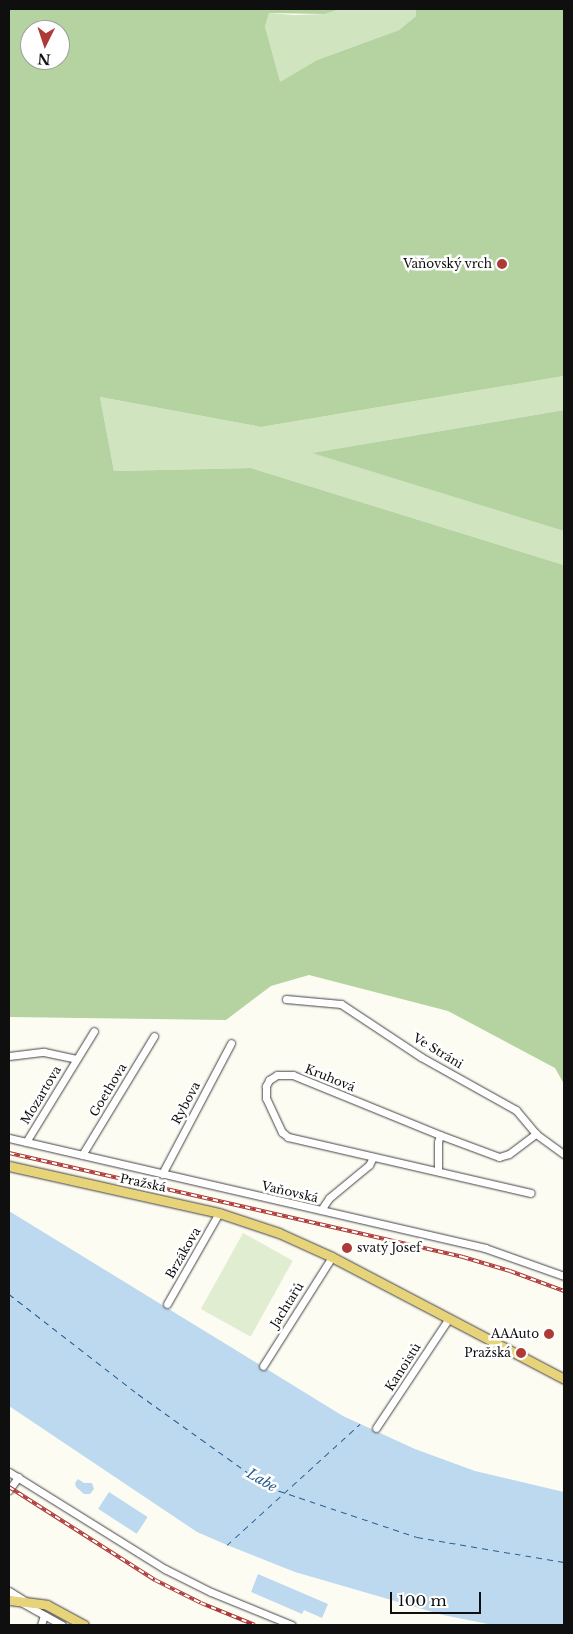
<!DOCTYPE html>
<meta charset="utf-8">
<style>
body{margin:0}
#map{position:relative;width:573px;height:1634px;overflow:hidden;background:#fdfcf3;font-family:"Libre Baskerville",serif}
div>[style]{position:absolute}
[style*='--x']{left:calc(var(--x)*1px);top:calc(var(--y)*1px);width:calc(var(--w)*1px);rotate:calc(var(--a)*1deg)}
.green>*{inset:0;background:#d0e4c0}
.forest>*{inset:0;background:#b4d3a1}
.pitch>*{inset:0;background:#e1edd0;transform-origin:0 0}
.water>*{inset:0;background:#bdd9ef;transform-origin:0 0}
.ferry>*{height:1px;margin-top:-0.5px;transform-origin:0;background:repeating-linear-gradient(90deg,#285d91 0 6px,transparent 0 11px)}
.roads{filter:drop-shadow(0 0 1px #424242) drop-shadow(0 0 1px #424242)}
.minor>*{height:7px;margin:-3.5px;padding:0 3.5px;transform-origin:3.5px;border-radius:3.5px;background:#fff}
.major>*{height:9px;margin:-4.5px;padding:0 4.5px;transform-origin:4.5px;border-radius:4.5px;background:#e7d379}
.rail>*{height:4px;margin-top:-2px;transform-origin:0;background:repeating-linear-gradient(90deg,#fff 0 5.5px,#ae3a38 0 11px);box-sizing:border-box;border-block:1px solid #ae3a38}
.dots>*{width:14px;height:14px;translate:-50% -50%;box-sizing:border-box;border:2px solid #fff;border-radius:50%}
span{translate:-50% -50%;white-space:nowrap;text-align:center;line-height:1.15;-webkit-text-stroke:5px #fff;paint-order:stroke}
.poi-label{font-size:12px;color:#0f0f0f}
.right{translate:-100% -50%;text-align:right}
.left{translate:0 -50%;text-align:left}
.street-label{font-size:12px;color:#0f0f0f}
.water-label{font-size:14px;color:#285d91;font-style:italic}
.frame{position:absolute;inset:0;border:10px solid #0f0f0f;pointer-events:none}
.north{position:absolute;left:20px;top:20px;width:50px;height:50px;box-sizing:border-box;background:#fff;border:1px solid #9f9f9f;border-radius:50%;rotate:184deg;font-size:14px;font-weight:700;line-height:20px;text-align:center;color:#0f0f0f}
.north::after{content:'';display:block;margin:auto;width:18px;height:22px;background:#ae3a38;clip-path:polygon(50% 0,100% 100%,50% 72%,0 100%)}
.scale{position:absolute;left:390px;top:1592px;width:91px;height:22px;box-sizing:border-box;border:2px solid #0f0f0f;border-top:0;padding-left:6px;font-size:15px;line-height:18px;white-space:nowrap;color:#0f0f0f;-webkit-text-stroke:4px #fff;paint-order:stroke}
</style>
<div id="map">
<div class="green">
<div style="clip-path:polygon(340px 9px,416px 9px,416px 16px,399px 30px,317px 60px,279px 83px,265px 27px,269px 13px,294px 15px,325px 14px)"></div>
<div style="clip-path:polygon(564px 376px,564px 410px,313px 453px,564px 531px,564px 565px,251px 468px,114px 471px,100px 397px,261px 427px)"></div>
</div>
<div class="forest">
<div style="clip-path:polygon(evenodd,9px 9px,340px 9px,325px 14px,269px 13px,265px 27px,280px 82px,317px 60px,399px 30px,416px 16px,416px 9px,564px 9px,564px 376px,261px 427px,100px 397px,114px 471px,251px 468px,564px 565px,564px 1084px,555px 1068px,448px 1011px,309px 975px,271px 986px,226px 1020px,9px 1017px,9px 9px,30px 30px,60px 30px,60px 60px,30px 60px,30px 30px)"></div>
<div style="clip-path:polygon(564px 410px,564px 531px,312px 453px)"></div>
</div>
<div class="pitch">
<div style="left:243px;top:1233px;width:57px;height:87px;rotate:29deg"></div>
</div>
<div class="water">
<div style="clip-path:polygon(9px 1211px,343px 1416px,415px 1449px,475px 1471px,564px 1492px,564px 1625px,493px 1625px,443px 1615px,295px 1572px,227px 1545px,197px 1532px,9px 1406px)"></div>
<div style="clip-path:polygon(78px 1479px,84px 1483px,92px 1483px,94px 1489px,90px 1494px,84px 1494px,76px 1487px,75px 1483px)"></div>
<div style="left:109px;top:1492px;width:46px;height:20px;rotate:33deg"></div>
<div style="clip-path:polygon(258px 1574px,328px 1604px,322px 1618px,304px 1610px,302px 1614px,251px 1592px)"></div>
</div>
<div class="ferry">
<div style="--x:9;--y:1294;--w:163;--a:37.8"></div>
<div style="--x:138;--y:1394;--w:160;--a:35.6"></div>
<div style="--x:268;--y:1487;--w:157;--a:18.6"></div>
<div style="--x:417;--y:1537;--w:149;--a:9.7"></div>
<div style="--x:227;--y:1545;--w:180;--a:-42.3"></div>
</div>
<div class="roads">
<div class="minor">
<div style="--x:286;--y:999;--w:55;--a:5.2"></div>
<div style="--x:341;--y:1004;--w:96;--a:33.5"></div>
<div style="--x:421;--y:1057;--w:109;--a:29.2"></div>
<div style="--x:516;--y:1110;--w:31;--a:50"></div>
<div style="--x:536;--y:1134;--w:34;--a:36"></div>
<div style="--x:9;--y:1056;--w:35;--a:-7"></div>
<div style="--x:44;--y:1052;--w:33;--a:12"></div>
<div style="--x:440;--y:1135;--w:63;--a:20.4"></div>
<div style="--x:499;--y:1157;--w:10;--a:-17"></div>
<div style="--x:509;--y:1154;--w:34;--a:-37"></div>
<div style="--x:9;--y:1138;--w:489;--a:13"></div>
<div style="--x:485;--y:1248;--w:84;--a:19.5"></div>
<div style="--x:26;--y:1142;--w:130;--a:-58.5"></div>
<div style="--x:82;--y:1155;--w:139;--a:-58.8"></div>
<div style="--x:438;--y:1171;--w:29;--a:-90"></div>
<div style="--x:438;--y:1142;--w:7;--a:-74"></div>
<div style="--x:440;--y:1135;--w:159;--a:-157.8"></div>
<div style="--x:293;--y:1075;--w:16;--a:180"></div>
<div style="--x:277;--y:1075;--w:9;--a:148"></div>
<div style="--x:269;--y:1080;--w:7;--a:117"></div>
<div style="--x:266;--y:1086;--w:12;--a:90"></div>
<div style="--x:266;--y:1098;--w:38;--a:65"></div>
<div style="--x:282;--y:1132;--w:8;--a:40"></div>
<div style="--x:288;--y:1137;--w:249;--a:13"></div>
<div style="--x:162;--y:1174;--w:148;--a:-62.2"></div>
<div style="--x:321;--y:1210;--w:14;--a:-56"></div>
<div style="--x:329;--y:1198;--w:52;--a:-39.5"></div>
<div style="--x:369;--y:1165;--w:9;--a:-63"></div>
<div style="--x:167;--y:1304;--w:105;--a:-60.3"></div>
<div style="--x:263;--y:1366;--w:129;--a:-57.7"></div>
<div style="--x:376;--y:1428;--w:132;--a:-56.4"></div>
<div style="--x:9;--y:1472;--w:184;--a:31.9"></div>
<div style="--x:165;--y:1569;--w:51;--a:26.6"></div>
<div style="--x:211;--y:1592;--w:87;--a:22.2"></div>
<div style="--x:9;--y:1490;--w:16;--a:-55"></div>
<div style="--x:9;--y:1591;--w:19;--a:32"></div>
<div style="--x:19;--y:1601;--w:49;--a:29.2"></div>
<div style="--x:41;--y:1625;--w:10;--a:-73"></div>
</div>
<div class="major">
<div style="--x:9;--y:1166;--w:215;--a:12.6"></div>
<div style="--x:219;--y:1213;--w:63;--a:18.4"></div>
<div style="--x:279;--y:1233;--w:58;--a:24.4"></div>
<div style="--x:332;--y:1257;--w:262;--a:27.7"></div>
<div style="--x:9;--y:1600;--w:38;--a:7"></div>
<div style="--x:47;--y:1605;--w:42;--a:28.4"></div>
</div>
</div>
<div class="rail">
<div style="--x:9;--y:1153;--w:466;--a:12.9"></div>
<div style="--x:463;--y:1257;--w:49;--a:16.6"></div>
<div style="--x:510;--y:1271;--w:58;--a:20.3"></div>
<div style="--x:9;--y:1487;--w:173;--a:32.5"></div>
<div style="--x:155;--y:1580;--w:51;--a:26.6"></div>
<div style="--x:201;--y:1603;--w:58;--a:22.2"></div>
</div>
<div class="dots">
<div style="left:502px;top:264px;background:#ae3a38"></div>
<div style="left:347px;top:1248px;background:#ae3a38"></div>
<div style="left:549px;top:1334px;background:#ae3a38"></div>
<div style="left:521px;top:1353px;background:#ae3a38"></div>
</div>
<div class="poi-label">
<span class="right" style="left:492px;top:264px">Vaňovský vrch</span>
<span class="left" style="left:357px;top:1248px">svatý Josef</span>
<span class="right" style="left:539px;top:1334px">AAAuto</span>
<span class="right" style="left:511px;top:1353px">Pražská</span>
</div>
<div class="street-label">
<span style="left:438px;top:1051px;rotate:31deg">Ve Stráni</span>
<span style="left:330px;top:1078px;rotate:22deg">Kruhová</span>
<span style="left:108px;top:1090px;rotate:-59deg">Goethova</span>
<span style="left:41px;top:1095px;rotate:-59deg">Mozartova</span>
<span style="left:186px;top:1103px;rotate:-62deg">Rybova</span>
<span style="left:143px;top:1183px;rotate:12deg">Pražská</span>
<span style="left:290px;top:1192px;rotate:13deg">Vaňovská</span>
<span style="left:183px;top:1253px;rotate:-60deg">Brzákova</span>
<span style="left:287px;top:1305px;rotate:-58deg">Jachtařů</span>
<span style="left:403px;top:1367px;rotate:-57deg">Kanoistů</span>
</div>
<div class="water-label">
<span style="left:262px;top:1480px;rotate:30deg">Labe</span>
</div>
<div class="frame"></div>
<div class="north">N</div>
<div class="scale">100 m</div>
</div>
